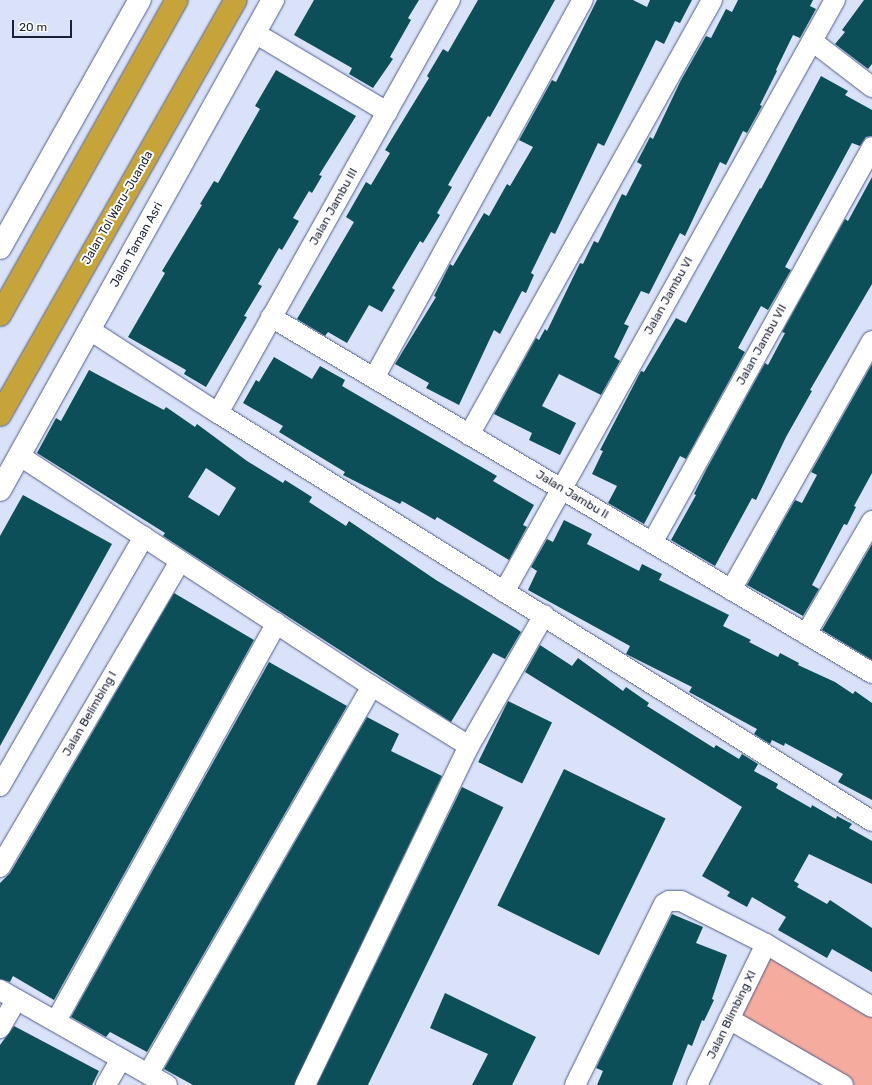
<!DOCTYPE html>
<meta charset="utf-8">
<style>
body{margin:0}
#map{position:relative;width:872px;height:1085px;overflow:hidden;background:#dae2f9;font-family:Rubik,sans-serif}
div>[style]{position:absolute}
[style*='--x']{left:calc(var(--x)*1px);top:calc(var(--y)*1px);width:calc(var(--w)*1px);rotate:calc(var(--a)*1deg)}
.green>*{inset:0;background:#f5ac9e}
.building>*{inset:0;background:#0c4f59;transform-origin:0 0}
.roads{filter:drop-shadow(0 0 1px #4e5d8e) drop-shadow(0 0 1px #4e5d8e)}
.street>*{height:20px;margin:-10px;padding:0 10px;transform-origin:10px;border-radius:10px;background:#fff}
.secondary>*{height:22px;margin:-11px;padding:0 11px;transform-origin:11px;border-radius:11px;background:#fff}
.highway>*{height:22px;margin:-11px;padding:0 11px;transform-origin:11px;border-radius:11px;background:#c7a43a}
span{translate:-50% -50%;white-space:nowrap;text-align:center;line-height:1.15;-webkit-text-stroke:4px #fff;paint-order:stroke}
.street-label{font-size:12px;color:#1a2035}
.scale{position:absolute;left:12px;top:20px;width:60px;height:18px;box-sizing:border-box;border:2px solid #1a2035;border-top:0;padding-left:5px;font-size:12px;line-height:14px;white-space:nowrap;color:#1a2035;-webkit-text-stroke:3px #fff;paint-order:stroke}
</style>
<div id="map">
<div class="green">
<div style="clip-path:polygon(768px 955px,872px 1016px,872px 1085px,855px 1085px,739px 1017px)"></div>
</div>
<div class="building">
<div style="clip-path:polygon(314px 0,419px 0,408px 18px,411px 20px,390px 57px,393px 59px,373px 88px,349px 74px,352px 68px,294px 35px)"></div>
<div style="clip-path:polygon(478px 0,555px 0,490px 117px,488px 116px,448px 185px,452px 187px,437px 213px,440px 215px,423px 243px,420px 241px,392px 288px,395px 290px,382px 312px,369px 305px,347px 343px,328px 332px,325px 336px,297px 319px,354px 222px,346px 217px,366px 182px,371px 185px,390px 153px,385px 150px,429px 78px,427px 76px,443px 49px,448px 52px)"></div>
<div style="clip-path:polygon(597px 0,633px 0,647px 7px,650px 0,692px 0,680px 23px,675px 21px,664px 44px,656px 40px,604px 146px,598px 143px,555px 234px,551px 232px,531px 273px,534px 275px,526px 293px,522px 291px,500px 334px,494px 330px,459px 405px,426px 388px,429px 383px,395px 364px,436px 297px,434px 296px,450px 264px,453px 266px,484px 213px,489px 216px,507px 184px,510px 186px,533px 147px,519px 140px,552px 80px,556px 82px)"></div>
<div style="clip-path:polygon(738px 0,813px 0,810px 6px,816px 9px,800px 38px,793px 35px,776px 70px,777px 71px,760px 105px,762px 106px,747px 133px,743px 131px,726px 165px,720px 162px,685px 236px,680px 233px,649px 294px,641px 291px,624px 324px,629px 326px,614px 357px,620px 361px,601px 395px,559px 374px,542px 406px,576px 423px,560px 455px,529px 440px,532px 433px,494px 414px,536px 338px,539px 340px,545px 329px,547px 331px,580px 263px,583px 264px,594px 241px,598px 243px,622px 194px,626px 196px,642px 165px,637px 162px,650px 137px,653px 139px,681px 80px,706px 36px,711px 38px,726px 9px,732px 12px)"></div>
<div style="clip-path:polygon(864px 0,872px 0,872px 64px,868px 69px,835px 44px,845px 32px,842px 30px)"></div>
<div style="clip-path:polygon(276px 70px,356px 116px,319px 175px,322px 176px,312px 193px,309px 191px,293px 218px,299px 221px,282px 250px,279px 248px,258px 284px,262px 286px,244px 316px,247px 317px,206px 387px,184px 374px,186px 370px,128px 337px,165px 273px,162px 271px,202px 205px,200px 204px,214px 181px,218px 183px,260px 109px,255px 106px)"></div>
<div style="clip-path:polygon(821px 76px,848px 91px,845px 95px,872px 110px,872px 136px,866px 137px,860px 146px,852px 143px,785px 267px,791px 270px,768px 310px,761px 306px,738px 348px,745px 352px,686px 459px,680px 456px,644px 524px,608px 503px,617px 486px,592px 474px,603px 451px,600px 450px,641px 371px,644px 372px,676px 318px,686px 323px,760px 188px,761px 189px)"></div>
<div style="clip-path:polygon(872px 177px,872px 284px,810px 390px,812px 391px,786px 437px,756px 500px,752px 498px,715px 566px,671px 540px,696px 495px,694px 494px,706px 470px,765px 363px,768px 365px,785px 333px,782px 332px,845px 219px,848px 221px)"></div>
<div style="clip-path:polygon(274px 357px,312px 379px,320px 366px,345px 380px,342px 386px,497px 476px,493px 481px,534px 505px,523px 525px,527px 527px,509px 560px,437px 517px,435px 520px,402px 501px,400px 504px,343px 475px,345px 472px,279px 432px,283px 426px,243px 403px,256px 380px,259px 382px)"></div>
<div style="clip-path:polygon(872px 364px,872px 473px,854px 506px,856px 507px,847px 525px,844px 524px,812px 585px,819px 589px,803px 616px,747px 585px,795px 500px,802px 503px,817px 475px,811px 472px)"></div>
<div style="clip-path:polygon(evenodd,89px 370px,164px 410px,166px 407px,195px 427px,197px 424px,247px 461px,283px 483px,285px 480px,312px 497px,309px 502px,346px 526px,349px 521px,436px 580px,517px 629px,521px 632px,505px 659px,493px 653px,451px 722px,163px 536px,165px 533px,37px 453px,56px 418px,61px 421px,89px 370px,206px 468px,236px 488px,219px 516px,188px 497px,206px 468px)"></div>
<div style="clip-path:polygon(23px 495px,112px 544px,0 746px,0 536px)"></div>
<div style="clip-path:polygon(564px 520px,592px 534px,587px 544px,639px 571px,642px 564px,662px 574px,659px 580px,729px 615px,723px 626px,751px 640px,749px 642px,778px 657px,780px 653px,799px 663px,798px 665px,835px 682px,853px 694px,855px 691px,872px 703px,872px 800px,838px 782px,843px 774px,785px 743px,784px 746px,772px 740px,770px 744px,754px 734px,757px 729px,689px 692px,692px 687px,626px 654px,630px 646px,528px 590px,537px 571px,531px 567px,547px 539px,553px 542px)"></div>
<div style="clip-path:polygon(872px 544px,872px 660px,822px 630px)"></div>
<div style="clip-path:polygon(174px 593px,254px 640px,54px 1000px,13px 976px,10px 982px,0 979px,0 883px,10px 873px)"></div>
<div style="clip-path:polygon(540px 645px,572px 666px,578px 658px,623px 691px,626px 687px,649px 703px,647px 706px,714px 748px,716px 745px,739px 759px,742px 754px,758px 764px,754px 771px,778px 784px,776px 788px,811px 808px,812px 805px,836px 819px,837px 816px,852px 824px,849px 828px,872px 841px,872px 884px,809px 854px,794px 881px,799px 884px,797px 887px,827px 904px,830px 900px,872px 928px,872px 972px,832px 949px,827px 958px,778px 930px,786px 917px,752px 897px,747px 907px,727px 896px,730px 892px,702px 876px,742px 807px,525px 672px)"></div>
<div style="clip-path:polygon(269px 662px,347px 706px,147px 1052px,110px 1032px,106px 1037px,71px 1017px)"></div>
<div style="left:508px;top:701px;width:49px;height:68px;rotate:26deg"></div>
<div style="clip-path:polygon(367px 717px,399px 734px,391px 751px,442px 776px,294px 1085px,193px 1085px,164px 1069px)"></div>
<div style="left:564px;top:769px;width:113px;height:152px;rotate:26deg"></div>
<div style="left:462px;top:787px;width:46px;height:331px;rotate:26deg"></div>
<div style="clip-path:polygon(672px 914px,703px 927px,696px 943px,727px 955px,712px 999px,714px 1000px,704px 1021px,702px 1020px,692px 1046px,688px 1044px,672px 1085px,597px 1085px,603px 1071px,596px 1068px)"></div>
<div style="clip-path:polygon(445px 993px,536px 1037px,512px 1085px,472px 1085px,488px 1054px,430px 1028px)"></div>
<div style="clip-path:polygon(14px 1026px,99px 1071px,92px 1085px,0 1085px,0 1045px)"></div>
</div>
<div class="roads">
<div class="street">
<div style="--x:255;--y:33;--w:154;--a:30.9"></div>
<div style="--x:812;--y:41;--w:76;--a:37.5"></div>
<div style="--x:271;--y:317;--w:699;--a:30.64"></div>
<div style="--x:90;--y:330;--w:153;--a:33"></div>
<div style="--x:218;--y:413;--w:771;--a:31.96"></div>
<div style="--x:374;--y:378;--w:432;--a:-61.1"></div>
<div style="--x:218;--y:413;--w:474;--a:-60.7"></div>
<div style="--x:469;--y:435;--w:498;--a:-60.8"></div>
<div style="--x:20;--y:456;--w:420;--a:33.2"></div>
<div style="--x:372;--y:686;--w:114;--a:31.7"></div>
<div style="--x:652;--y:543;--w:453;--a:-60.9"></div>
<div style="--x:731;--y:590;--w:286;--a:-60.5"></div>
<div style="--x:504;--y:592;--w:678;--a:-60.79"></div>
<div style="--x:806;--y:634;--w:131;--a:-59.7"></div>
<div style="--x:0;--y:786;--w:288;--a:-60"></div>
<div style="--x:0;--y:867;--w:355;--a:-59.5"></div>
<div style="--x:0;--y:990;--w:192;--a:29.6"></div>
<div style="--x:729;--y:1019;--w:132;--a:30.1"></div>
<div style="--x:56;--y:1021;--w:455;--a:-61"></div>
<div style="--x:0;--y:1028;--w:32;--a:-60"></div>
<div style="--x:148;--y:1074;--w:448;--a:-60"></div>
<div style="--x:106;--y:1085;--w:30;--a:-60"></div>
<div style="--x:305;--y:1085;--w:377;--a:-64.2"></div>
<div style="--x:469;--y:746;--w:151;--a:-60.2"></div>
<div style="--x:575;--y:1085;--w:202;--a:-63.8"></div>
<div style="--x:664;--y:904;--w:6;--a:-31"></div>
<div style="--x:669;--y:901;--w:12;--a:0"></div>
<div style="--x:681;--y:901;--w:95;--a:26.8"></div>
<div style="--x:766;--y:944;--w:123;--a:30.7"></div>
<div style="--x:697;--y:1085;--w:157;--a:-63.9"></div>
</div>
<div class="secondary">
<div style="--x:0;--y:248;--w:285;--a:-60.6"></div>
<div style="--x:0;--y:490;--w:561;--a:-60.88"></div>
</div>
<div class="highway">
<div style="--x:0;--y:315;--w:361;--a:-60.7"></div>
<div style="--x:0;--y:415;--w:477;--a:-60.4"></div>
</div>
</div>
<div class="street-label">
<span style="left:334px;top:207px;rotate:-61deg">Jalan Jambu III</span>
<span style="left:118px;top:208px;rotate:-60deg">Jalan Tol Waru–Juanda</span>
<span style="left:137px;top:245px;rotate:-61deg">Jalan Taman Asri</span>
<span style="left:669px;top:296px;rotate:-61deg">Jalan Jambu VI</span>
<span style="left:762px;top:345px;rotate:-61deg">Jalan Jambu VII</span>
<span style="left:572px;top:495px;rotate:31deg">Jalan Jambu II</span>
<span style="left:90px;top:714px;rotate:-60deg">Jalan Belimbing I</span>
<span style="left:732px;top:1015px;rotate:-64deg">Jalan Blimbing XI</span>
</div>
<div class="scale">20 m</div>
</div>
